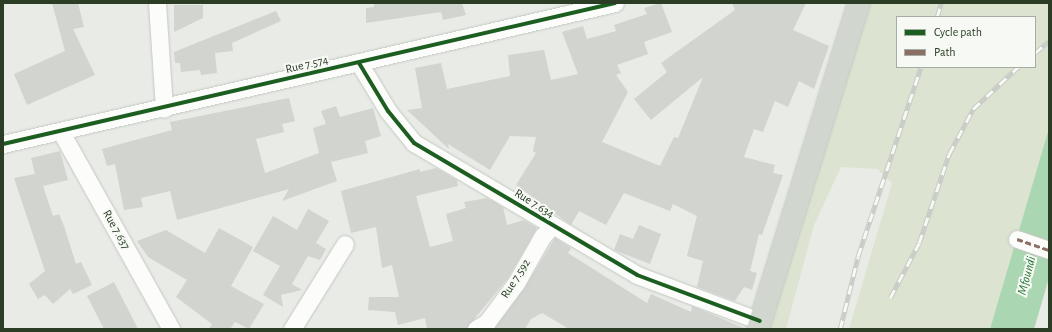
<!DOCTYPE html>
<style>
body{margin:0}
#map{position:relative;width:1052px;height:332px;overflow:hidden;background:#e8ebe6;font-family:"Alegreya Sans",sans-serif}
div>[style]{position:absolute}
[style*='--x']{left:calc(var(--x)*1px);top:calc(var(--y)*1px);width:calc(var(--w)*1px);rotate:calc(var(--a)*1deg)}
.green>*{inset:0;background:#dde3d1}
.water>*{inset:0;background:#abd6b2}
.building>*{inset:0;background:#d1d4cf}
.roads{filter:drop-shadow(0 0 1px #c5c8c3) drop-shadow(0 0 1px #c5c8c3)}
.street>*{height:17px;margin:-8.5px;padding:0 8.5px;transform-origin:8.5px;border-radius:8.5px;background:#fcfcfb}
.primary>*{height:22px;margin:-11px;padding:0 11px;transform-origin:11px;border-radius:11px;background:#d1d6cf}
.rail>*{height:4.5px;margin-top:-2.25px;transform-origin:0;background:repeating-linear-gradient(90deg,#f7f9f5 0 9px,#c9ccc7 0 18px);box-sizing:border-box;border-block:1px solid #c9ccc7}
.quiet>*{height:3px;margin-top:-1.5px;transform-origin:0;background:repeating-linear-gradient(90deg,#8d6e63 0 6px,transparent 0 9px)}
.cycleway>*{height:4px;margin:-2px;padding:0 2px;transform-origin:2px;border-radius:2px;background:#1b5e20}
span{translate:-50% -50%;white-space:nowrap;text-align:center;line-height:1.15;-webkit-text-stroke:4px #f7f9f5;paint-order:stroke}
.street-label{font-size:12px;color:#2b3d25}
.water-label{font-size:13px;color:#237532;font-style:italic}
.frame{position:absolute;inset:0;border:4px solid #2b3d25;pointer-events:none}
.legend{position:absolute;left:896px;top:16px;width:140px;height:52px;box-sizing:border-box;background:#f7f9f5;border:1px solid #a5aea2;margin:0;padding:5px 7px;list-style:none;font-size:12px;color:#2b3d25}
.legend li{display:flex;align-items:center;gap:8px;height:20px}
.legend b{width:20px;border:1px solid #a5aea2}
</style>
<div id="map">
<div class="green">
<div style="clip-path:polygon(evenodd,859px 3px,1049px 3px,1049px 128px,990px 329px,849px 329px,892px 183px,877px 169px,841px 167px,814px 225px,786px 329px,758px 329px,859px 3px,897px 17px,1035px 17px,1035px 67px,897px 67px,897px 17px)"></div>
</div>
<div class="water">
<div style="clip-path:polygon(1049px 128px,1049px 278px,1034px 329px,990px 329px)"></div>
</div>
<div class="building">
<div style="clip-path:polygon(52px 3px,78px 3px,84px 27px,73px 29px,95px 75px,27px 105px,14px 74px,65px 51px)"></div>
<div style="clip-path:polygon(374px 3px,462px 3px,466px 15px,443px 20px,441px 12px,366px 23px,366px 8px,374px 7px)"></div>
<div style="clip-path:polygon(661px 3px,672px 32px,644px 42px,648px 54px,617px 65px,621px 73px,616px 75px,628px 92px,602px 142px,660px 166px,674px 137px,678px 138px,703px 77px,651px 120px,634px 99px,667px 72px,661px 63px,735px 10px,732px 3px,806px 3px,793px 30px,829px 46px,814px 89px,799px 81px,788px 107px,775px 101px,763px 132px,754px 129px,744px 157px,775px 165px,773px 173px,783px 175px,762px 235px,759px 234px,750px 271px,757px 273px,752px 290px,744px 287px,735px 301px,697px 287px,703px 261px,687px 256px,697px 216px,673px 204px,670px 211px,624px 193px,606px 225px,579px 211px,571px 225px,516px 185px,536px 153px,533px 151px,536px 137px,510px 136px,490px 170px,448px 144px,449px 149px,407px 110px,422px 108px,415px 68px,441px 63px,447px 89px,510px 76px,508px 55px,544px 50px,551px 80px,578px 74px,562px 32px,583px 26px,587px 39px,616px 31px,614px 25px,647px 14px,644px 8px)"></div>
<div style="clip-path:polygon(174px 5px,203px 5px,203px 18px,174px 32px)"></div>
<div style="clip-path:polygon(276px 11px,281px 21px,232px 43px,233px 51px,215px 53px,217px 73px,201px 75px,200px 70px,181px 72px,180px 63px,175px 63px,174px 52px)"></div>
<div style="clip-path:polygon(289px 98px,295px 121px,282px 124px,284px 132px,256px 139px,265px 173px,319px 153px,313px 128px,326px 124px,321px 111px,336px 106px,340px 117px,373px 108px,381px 136px,365px 141px,368px 153px,331px 162px,337px 181px,282px 201px,289px 189px,177px 220px,170px 191px,141px 198px,143px 207px,124px 210px,115px 164px,107px 166px,102px 149px,172px 130px,170px 122px)"></div>
<div style="clip-path:polygon(60px 151px,68px 180px,43px 186px,53px 216px,59px 214px,64px 226px,76px 264px,81px 262px,92px 285px,73px 294px,70px 289px,53px 304px,45px 295px,38px 299px,29px 284px,45px 271px,14px 178px,35px 174px,31px 158px)"></div>
<div style="clip-path:polygon(436px 168px,457px 180px,458px 186px,416px 196px,430px 247px,453px 241px,446px 214px,466px 208px,464px 202px,487px 198px,503px 207px,507px 225px,524px 220px,537px 228px,508px 278px,466px 329px,427px 329px,425px 318px,398px 325px,395px 312px,368px 310px,369px 297px,399px 297px,392px 265px,382px 268px,376px 227px,351px 233px,341px 191px,420px 169px,420px 172px)"></div>
<div style="clip-path:polygon(308px 209px,329px 221px,316px 243px,326px 249px,320px 260px,308px 256px,292px 284px,302px 290px,281px 295px,283px 307px,263px 295px,280px 266px,253px 251px,273px 216px,297px 230px)"></div>
<div style="clip-path:polygon(639px 225px,661px 234px,650px 264px,614px 250px,620px 234px,633px 239px)"></div>
<div style="clip-path:polygon(219px 228px,253px 247px,231px 286px,264px 304px,249px 329px,235px 322px,230px 329px,209px 329px,212px 324px,176px 297px,187px 280px,148px 257px,137px 241px,166px 230px,205px 253px)"></div>
<div style="clip-path:polygon(555px 238px,571px 248px,568px 253px,647px 303px,651px 294px,691px 312px,692px 306px,746px 329px,569px 329px,542px 313px,531px 319px,525px 329px,494px 329px,524px 289px)"></div>
<div style="clip-path:polygon(114px 282px,138px 329px,104px 329px,87px 296px)"></div>
</div>
<div class="roads">
<div class="street">
<div style="--x:157;--y:3;--w:106;--a:86.2"></div>
<div style="--x:359;--y:63;--w:56;--a:58.9"></div>
<div style="--x:388;--y:111;--w:41;--a:50.9"></div>
<div style="--x:414;--y:143;--w:259;--a:30.6"></div>
<div style="--x:637;--y:275;--w:131;--a:20.5"></div>
<div style="--x:61;--y:132;--w:226;--a:60.8"></div>
<div style="--x:3;--y:144;--w:628;--a:-12.97"></div>
<div style="--x:1017;--y:239;--w:34;--a:19"></div>
<div style="--x:292;--y:329;--w:100;--a:-58.1"></div>
<div style="--x:476;--y:329;--w:13;--a:-32"></div>
<div style="--x:487;--y:322;--w:49;--a:-53.4"></div>
<div style="--x:516;--y:283;--w:53;--a:-60.5"></div>
<div style="--x:542;--y:237;--w:15;--a:-48"></div>
</div>
<div class="primary">
<div style="--x:758;--y:329;--w:341;--a:-72.8"></div>
</div>
</div>
<div class="rail">
<div style="--x:937;--y:17;--w:15;--a:-74"></div>
<div style="--x:1035;--y:53;--w:18;--a:-41"></div>
<div style="--x:890;--y:298;--w:62;--a:-62.2"></div>
<div style="--x:919;--y:243;--w:94;--a:-71.4"></div>
<div style="--x:949;--y:154;--w:51;--a:-61.9"></div>
<div style="--x:973;--y:109;--w:62;--a:-43"></div>
<div style="--x:840;--y:329;--w:75;--a:-76.1"></div>
<div style="--x:858;--y:256;--w:199;--a:-71.6"></div>
</div>
<div class="quiet">
<div style="--x:1017;--y:239;--w:34;--a:19"></div>
</div>
<div class="cycleway">
<div style="--x:359;--y:63;--w:56;--a:58.9"></div>
<div style="--x:388;--y:111;--w:41;--a:50.9"></div>
<div style="--x:414;--y:143;--w:259;--a:30.6"></div>
<div style="--x:637;--y:275;--w:131;--a:20.5"></div>
<div style="--x:3;--y:144;--w:628;--a:-12.97"></div>
</div>
<div class="street-label">
<span style="left:307px;top:65px;rotate:-13deg">Rue 7.574</span>
<span style="left:534px;top:204px;rotate:32deg">Rue 7.634</span>
<span style="left:116px;top:230px;rotate:61deg">Rue 7.637</span>
<span style="left:516px;top:279px;rotate:-57deg">Rue 7.592</span>
</div>
<div class="water-label">
<span style="left:1028px;top:276px;rotate:-75deg">Mfoundi</span>
</div>
<div class="frame"></div>
<ul class="legend">
<li><b style="height:5px;background:#1b5e20"></b>Cycle path</li>
<li><b style="height:5px;background:#8d6e63"></b>Path</li>
</ul>
</div>
